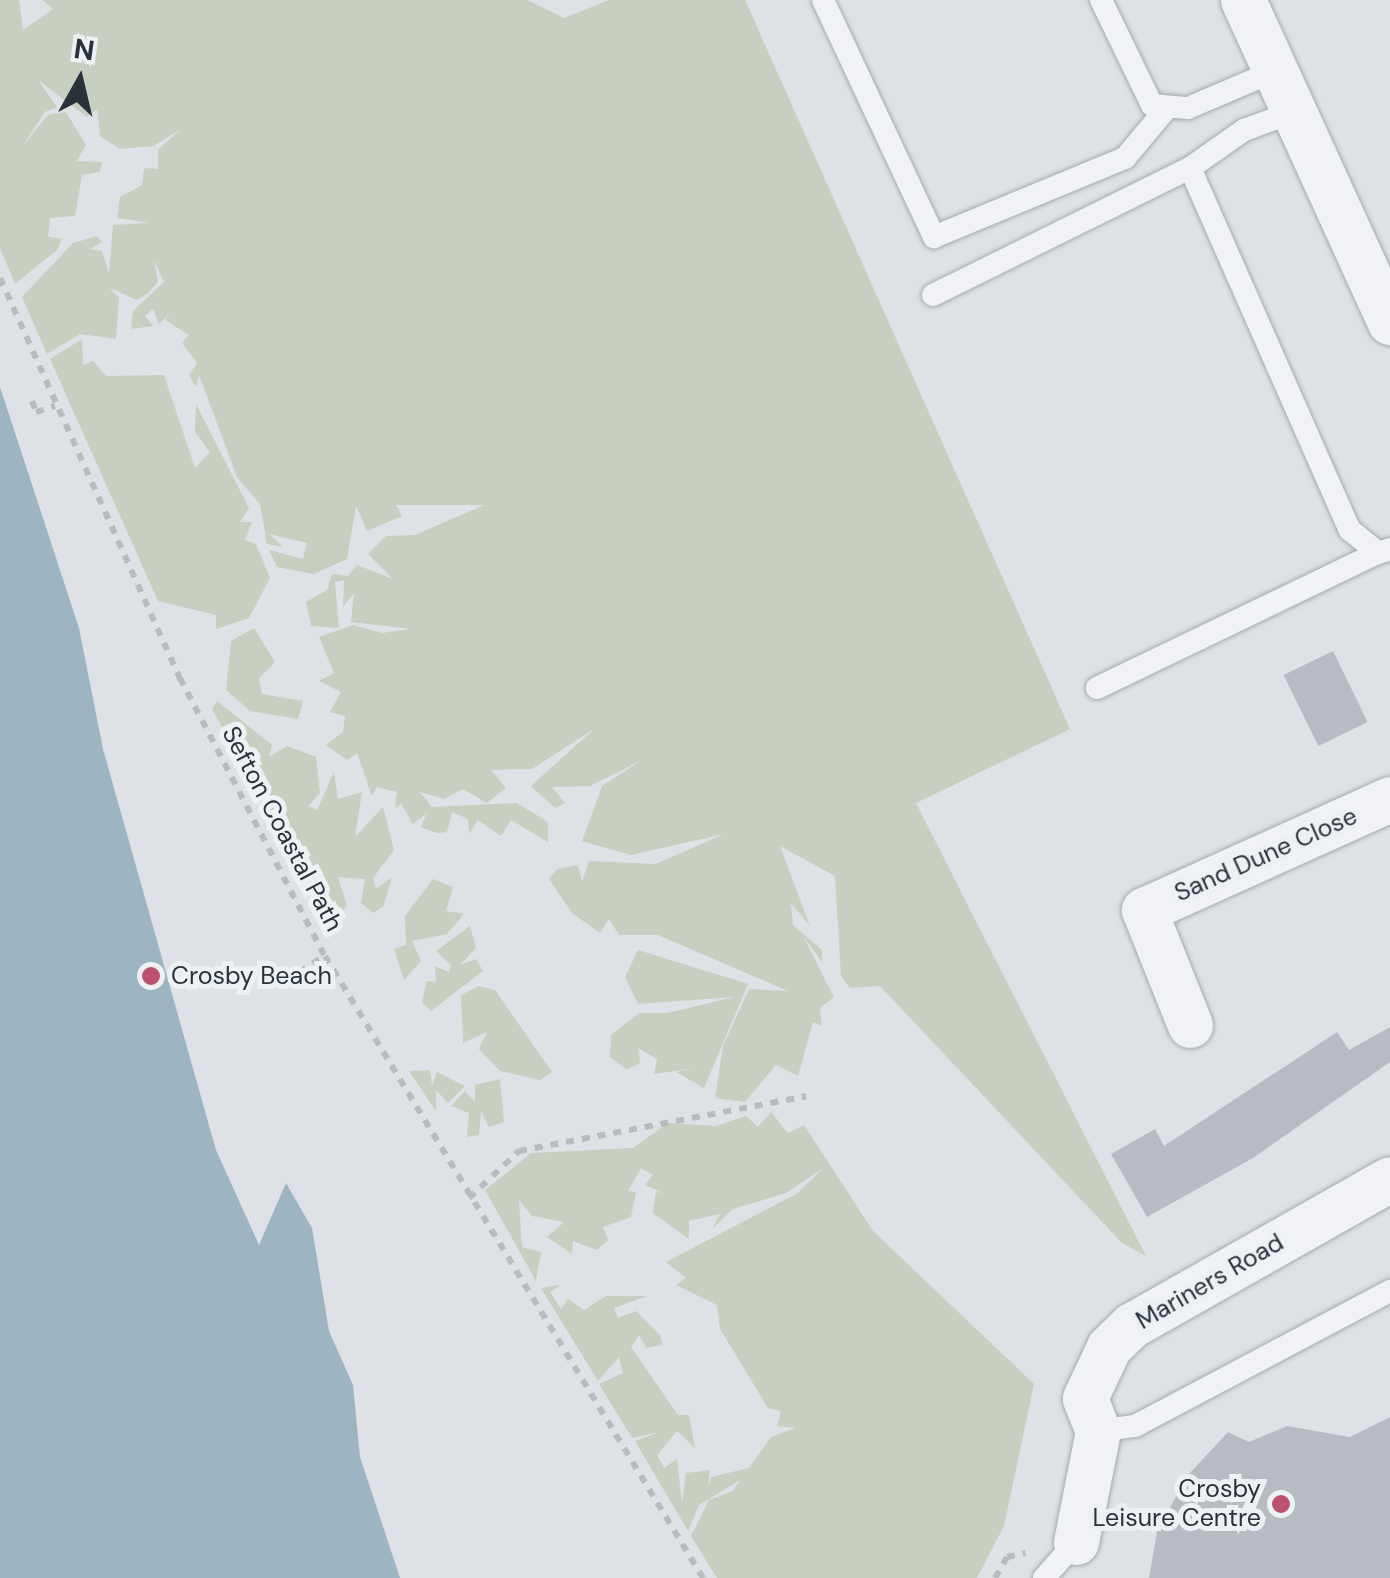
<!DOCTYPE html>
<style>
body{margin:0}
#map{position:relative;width:1390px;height:1578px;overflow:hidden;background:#dee2e6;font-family:"DM Sans",sans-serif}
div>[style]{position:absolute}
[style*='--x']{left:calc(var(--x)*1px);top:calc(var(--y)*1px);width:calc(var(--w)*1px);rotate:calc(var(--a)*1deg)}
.green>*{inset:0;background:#c6cfc0}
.water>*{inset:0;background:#9db4c2}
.building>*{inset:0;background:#b6bcc2;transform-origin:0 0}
.path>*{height:6px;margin-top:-3px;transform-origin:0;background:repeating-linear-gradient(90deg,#b8bcc1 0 8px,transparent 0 16px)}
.roads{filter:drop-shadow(0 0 2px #a4aaaf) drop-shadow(0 0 2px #a4aaaf)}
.lane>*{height:22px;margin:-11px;padding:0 11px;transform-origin:11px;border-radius:11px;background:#f0f2f5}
.street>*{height:45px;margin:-22.5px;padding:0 22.5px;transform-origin:22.5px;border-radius:22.5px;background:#f0f2f5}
.dots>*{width:28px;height:28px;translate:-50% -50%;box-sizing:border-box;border:5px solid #edf1f4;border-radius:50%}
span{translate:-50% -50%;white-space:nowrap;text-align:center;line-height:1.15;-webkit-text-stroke:10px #edf1f4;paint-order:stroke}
.street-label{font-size:25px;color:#29323b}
.poi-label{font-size:25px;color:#29323b}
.left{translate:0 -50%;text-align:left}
.right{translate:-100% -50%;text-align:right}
.north{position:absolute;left:30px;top:30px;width:100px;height:100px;-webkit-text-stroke:8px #edf1f4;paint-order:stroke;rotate:8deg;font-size:28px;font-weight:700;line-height:40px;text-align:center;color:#29323b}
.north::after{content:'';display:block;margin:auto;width:35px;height:45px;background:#29323b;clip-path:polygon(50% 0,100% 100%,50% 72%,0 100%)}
</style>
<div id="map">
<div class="green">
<div style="clip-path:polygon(0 0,19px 0,23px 30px,53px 9px,42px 0,527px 0,564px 18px,609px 0,745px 0,1070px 729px,916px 803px,1146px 1256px,1122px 1243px,880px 986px,850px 988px,841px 976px,835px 876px,780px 846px,810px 926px,791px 903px,793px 925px,822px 950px,822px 962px,803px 936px,834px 997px,820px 1008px,822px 1026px,813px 1022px,798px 1076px,776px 1065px,745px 1102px,715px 1098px,723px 1046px,749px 989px,788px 991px,658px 935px,619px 935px,609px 919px,600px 933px,572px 913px,549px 879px,557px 869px,578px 865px,582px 882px,589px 861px,656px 864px,724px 834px,631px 855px,582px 841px,602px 786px,642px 760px,590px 786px,552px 787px,565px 803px,555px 808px,531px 786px,594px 729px,532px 769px,491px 770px,506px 788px,487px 803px,463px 789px,444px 799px,420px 792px,432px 807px,517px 803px,548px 822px,548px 842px,511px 820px,501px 836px,478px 820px,469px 834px,468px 819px,452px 812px,447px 832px,437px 833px,421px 827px,426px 814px,413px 824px,401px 803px,395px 809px,397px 792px,377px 787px,372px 796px,357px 753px,347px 760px,326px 745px,343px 732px,345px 716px,330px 712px,341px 692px,319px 681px,334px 673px,319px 637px,353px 625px,382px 633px,411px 629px,351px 622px,354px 593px,343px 607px,344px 580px,335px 582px,339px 628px,311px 626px,306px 602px,327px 590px,332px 574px,348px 576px,357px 565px,393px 579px,368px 554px,386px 536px,415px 535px,484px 505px,396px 505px,402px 516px,367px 531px,356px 506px,347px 559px,314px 574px,277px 567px,269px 550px,303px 559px,307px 543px,269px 534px,283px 547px,267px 544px,260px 504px,237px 477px,199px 375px,196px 387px,189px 375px,197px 363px,182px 343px,189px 335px,165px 320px,171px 312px,159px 324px,153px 309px,145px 316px,153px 326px,131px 329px,133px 311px,164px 282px,154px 260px,158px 282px,147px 294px,137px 300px,110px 288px,119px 298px,116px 339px,80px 334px,47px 354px,22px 297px,73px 243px,97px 236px,102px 242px,90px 249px,102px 251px,109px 274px,113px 225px,150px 223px,117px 218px,120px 197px,142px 185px,144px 168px,158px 169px,158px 150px,181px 129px,153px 146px,120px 149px,100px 136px,97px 109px,87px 117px,38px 80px,57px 107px,45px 112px,22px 147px,48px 115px,66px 112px,86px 145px,77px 161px,102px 162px,100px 172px,82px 175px,75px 216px,50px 218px,48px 237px,62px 239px,57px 250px,15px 284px,0 248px)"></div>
<div style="clip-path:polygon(82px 339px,83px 365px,93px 361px,106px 376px,164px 375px,195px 468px,210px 452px,195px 432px,196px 404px,249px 508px,240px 522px,252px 522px,245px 540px,256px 544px,270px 578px,249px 618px,216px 629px,216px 615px,158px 601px,50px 359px)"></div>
<div style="clip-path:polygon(254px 628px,275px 662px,259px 678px,262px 694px,303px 701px,298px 719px,250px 711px,226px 690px,231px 641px)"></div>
<div style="clip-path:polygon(217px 701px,272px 745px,269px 757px,287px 746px,316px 757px,320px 793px,308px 806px,317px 810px,334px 772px,338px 799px,362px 792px,355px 837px,383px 807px,394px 850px,373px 878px,376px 889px,392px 877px,383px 907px,373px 913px,361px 903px,365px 879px,338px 877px,347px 906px,327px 922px,233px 753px,239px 736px,222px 727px,212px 709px)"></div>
<div style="clip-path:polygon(433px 879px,453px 887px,446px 911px,464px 914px,447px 934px,412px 941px,421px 961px,404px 980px,394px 949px,406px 945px,405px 916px)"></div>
<div style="clip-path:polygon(470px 926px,476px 948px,460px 965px,476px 959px,483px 971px,431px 1011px,422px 1002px,427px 981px,436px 982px,435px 966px,449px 972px,451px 965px,436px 951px)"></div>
<div style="clip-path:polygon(638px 950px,748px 984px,704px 1088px,676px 1072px,696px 1068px,654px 1074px,657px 1059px,638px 1048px,640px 1063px,627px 1070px,610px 1057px,611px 1035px,639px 1013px,668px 1013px,734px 997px,638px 1004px,625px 977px)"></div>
<div style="clip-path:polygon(479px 986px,495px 990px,552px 1072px,540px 1080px,500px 1071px,479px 1049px,487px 1032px,463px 1043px,461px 995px)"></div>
<div style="clip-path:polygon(430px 1070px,432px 1086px,437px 1072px,465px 1086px,448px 1103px,436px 1090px,436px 1111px,409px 1071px)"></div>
<div style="clip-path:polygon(500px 1079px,504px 1122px,489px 1127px,481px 1111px,479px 1135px,467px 1137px,469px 1113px,451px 1106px,465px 1091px,475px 1102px,475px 1085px)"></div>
<div style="clip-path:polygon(771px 1112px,788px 1133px,804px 1125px,873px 1231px,1034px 1384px,1004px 1526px,977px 1578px,717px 1578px,691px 1536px,709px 1500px,733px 1491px,740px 1480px,699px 1505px,688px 1531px,635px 1441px,660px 1432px,632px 1438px,599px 1384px,623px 1373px,619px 1357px,598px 1381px,541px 1288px,561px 1285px,550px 1292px,561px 1309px,568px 1299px,584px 1310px,606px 1296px,647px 1296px,614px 1308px,618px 1318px,636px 1311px,660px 1335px,663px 1345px,646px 1348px,639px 1335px,631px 1347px,678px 1415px,689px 1415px,695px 1448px,677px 1431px,657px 1455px,664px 1468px,677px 1459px,682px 1503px,686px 1473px,710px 1470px,708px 1488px,711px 1477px,749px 1468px,771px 1437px,795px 1428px,777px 1426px,781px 1411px,768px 1408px,720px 1329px,717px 1305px,676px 1285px,686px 1278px,666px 1262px,798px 1193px,822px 1169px,786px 1193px,733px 1209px,712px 1229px,720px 1214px,689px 1221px,689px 1239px,653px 1213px,656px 1191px,667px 1195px,645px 1185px,653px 1175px,641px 1168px,628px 1191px,636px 1192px,631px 1217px,603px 1227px,608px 1240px,597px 1250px,573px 1241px,572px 1254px,547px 1237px,564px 1222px,532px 1216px,519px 1200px,522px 1247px,541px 1252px,536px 1281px,485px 1190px,531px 1153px,633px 1148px,668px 1123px,716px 1126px,746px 1116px,758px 1127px)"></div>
</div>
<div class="water">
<div style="clip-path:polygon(0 387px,79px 628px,103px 749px,216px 1150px,259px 1245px,286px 1183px,312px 1228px,329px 1331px,353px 1385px,360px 1457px,400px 1578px,0 1578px)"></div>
</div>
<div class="building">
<div style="left:1333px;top:651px;width:79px;height:55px;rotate:64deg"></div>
<div style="clip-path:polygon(1390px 1027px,1390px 1062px,1253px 1158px,1147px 1217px,1111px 1154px,1155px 1129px,1164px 1146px,1337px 1032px,1349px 1050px)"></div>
<div style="clip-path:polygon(1390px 1417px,1390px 1578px,1149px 1578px,1157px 1532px,1187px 1476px,1228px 1432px,1249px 1442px,1287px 1426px,1350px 1437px)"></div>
</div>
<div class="path">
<div style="--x:0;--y:278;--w:439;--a:65.8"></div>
<div style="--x:180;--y:678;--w:314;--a:62.5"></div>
<div style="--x:325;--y:956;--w:728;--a:58.71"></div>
<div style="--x:32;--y:401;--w:12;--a:70"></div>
<div style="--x:36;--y:412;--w:20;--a:-18"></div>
<div style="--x:299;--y:972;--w:31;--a:-32"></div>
<div style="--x:469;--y:1198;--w:69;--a:-43.2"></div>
<div style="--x:519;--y:1151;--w:292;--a:-10.8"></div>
<div style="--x:995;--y:1578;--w:24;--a:-60"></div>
<div style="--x:1007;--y:1557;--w:19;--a:-12"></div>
</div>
<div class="roads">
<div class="lane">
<div style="--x:823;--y:0;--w:262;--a:64.9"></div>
<div style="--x:934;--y:237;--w:207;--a:-22.5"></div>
<div style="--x:1125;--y:158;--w:64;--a:-50.1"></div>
<div style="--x:1101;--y:0;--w:117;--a:64.1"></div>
<div style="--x:1152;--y:105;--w:36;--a:5"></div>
<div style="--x:1188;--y:108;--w:97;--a:-23.1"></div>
<div style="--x:1296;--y:111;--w:55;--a:159.9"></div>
<div style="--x:1244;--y:130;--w:66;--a:144.9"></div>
<div style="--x:1190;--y:168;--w:396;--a:66.2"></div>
<div style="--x:1350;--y:530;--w:36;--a:39"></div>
<div style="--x:1378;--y:553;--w:13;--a:-18"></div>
<div style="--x:933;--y:295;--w:287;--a:-26.3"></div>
<div style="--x:1097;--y:688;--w:312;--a:-25.7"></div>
<div style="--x:1098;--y:1431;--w:37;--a:-8"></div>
<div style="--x:1135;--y:1426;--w:289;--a:-27.9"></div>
<div style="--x:1044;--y:1578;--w:48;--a:-48.4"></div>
</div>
<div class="street">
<div style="--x:1243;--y:0;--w:354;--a:65.5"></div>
<div style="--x:1190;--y:1025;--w:124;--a:-111.8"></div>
<div style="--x:1144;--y:910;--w:270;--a:-24.3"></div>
<div style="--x:1076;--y:1542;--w:113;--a:-78.8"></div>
<div style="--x:1098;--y:1431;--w:35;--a:-112"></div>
<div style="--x:1085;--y:1398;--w:56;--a:-64.8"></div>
<div style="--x:1109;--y:1347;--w:32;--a:-44"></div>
<div style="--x:1132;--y:1325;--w:296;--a:-29.5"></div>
</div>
</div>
<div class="dots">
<div style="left:151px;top:976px;background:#bd5171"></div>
<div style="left:1281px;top:1504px;background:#bd5171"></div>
</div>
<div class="street-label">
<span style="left:282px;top:829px;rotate:62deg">Sefton Coastal Path</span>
<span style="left:1266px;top:855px;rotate:-24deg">Sand Dune Close</span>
<span style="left:1210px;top:1282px;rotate:-30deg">Mariners Road</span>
</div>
<div class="poi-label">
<span class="left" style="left:171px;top:976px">Crosby Beach</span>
<span class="right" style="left:1261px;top:1504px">Crosby<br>Leisure Centre</span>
</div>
<div class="north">N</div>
</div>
